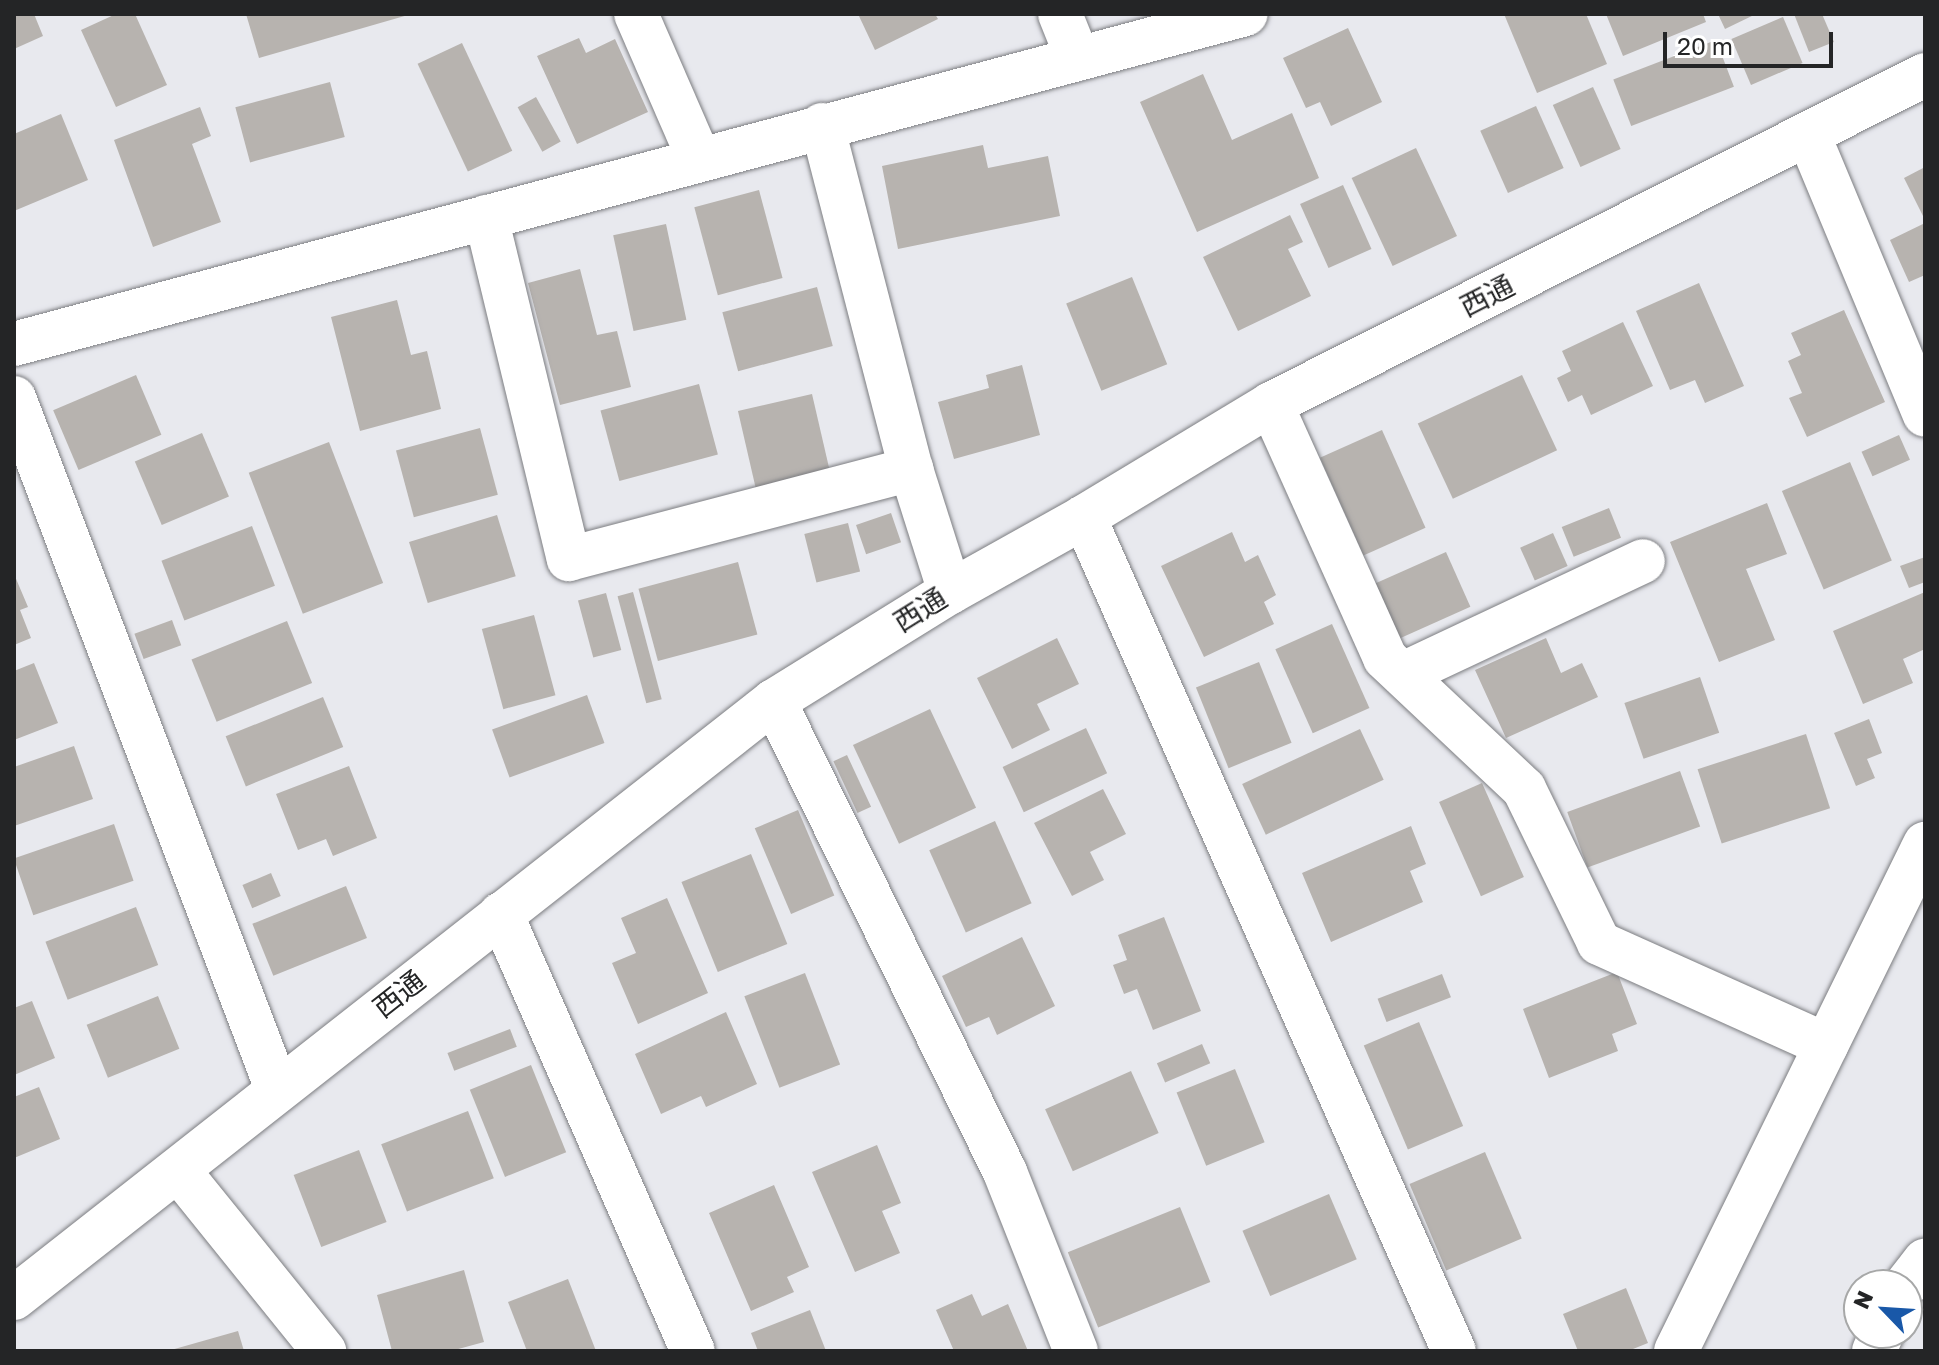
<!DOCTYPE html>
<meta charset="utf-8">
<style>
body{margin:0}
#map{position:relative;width:1939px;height:1365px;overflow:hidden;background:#e8e9ee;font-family:"Golos Text","Noto Sans JP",sans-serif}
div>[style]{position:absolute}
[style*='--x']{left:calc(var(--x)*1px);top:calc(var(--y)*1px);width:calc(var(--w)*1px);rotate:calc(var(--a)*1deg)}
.building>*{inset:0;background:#b7b3af;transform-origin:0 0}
.roads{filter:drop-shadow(0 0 2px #7c7d81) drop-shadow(0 0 2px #7c7d81)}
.minor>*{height:44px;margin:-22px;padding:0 22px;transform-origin:22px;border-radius:22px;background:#fff}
span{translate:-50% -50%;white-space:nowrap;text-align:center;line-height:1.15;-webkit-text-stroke:6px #fff;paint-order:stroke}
.street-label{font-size:28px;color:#242526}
.frame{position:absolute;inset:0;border:16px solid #242526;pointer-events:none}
.north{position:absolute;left:1843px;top:1269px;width:80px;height:80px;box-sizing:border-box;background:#fff;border:2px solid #a7a8a8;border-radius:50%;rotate:295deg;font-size:22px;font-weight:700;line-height:32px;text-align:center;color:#242526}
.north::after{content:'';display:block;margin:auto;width:28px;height:36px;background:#1958a8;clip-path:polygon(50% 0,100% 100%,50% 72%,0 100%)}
.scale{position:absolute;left:1663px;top:32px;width:170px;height:36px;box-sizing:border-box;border:4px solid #242526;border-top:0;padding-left:10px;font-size:24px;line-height:28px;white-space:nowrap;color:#242526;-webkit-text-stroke:6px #fff;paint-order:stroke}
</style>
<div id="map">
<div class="building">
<div style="clip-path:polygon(14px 14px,34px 14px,43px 36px,14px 49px)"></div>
<div style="clip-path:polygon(116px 14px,135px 14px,167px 85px,116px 107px,81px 30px)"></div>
<div style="clip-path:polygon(246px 14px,408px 14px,408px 15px,259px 58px)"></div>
<div style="clip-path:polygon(858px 14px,935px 14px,938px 19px,875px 50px)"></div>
<div style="clip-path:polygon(1504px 14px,1586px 14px,1607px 64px,1537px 93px)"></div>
<div style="clip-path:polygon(1606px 14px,1703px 14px,1706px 22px,1623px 56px)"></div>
<div style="clip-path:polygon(1718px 14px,1756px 14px,1725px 29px)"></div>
<div style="clip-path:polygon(1794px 14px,1822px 14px,1834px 42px,1809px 52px)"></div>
<div style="left:1783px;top:17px;width:50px;height:56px;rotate:67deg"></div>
<div style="clip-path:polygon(1348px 28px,1382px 102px,1331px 126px,1320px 102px,1306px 108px,1283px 58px)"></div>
<div style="clip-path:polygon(579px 38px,586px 53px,615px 39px,648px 112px,577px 144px,537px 56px)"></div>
<div style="left:1716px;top:40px;width:50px;height:110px;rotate:69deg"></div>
<div style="left:462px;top:43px;width:119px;height:49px;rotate:65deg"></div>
<div style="clip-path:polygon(1203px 74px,1232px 140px,1292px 113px,1319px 178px,1197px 232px,1140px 102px)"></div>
<div style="left:330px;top:82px;width:57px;height:98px;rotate:75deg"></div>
<div style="left:1593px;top:87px;width:68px;height:44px;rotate:66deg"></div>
<div style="left:536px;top:97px;width:51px;height:21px;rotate:61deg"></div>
<div style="left:1536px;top:106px;width:68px;height:61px;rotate:66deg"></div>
<div style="clip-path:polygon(200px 107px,211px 136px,192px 144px,221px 222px,153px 247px,114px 140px)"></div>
<div style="clip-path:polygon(61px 114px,88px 180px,14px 211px,14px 134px)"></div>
<div style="clip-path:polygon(983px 145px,988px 168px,1048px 156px,1060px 216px,898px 249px,882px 166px)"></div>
<div style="left:1416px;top:148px;width:97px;height:71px;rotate:65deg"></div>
<div style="clip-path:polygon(1925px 167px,1925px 220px,1904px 178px)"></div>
<div style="left:1343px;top:185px;width:70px;height:47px;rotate:66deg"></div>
<div style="left:759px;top:190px;width:91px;height:67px;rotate:75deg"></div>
<div style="clip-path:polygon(1290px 215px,1303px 242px,1288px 249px,1311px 296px,1238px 331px,1203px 257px)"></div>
<div style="clip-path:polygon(1925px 223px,1925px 275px,1909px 282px,1890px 240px)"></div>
<div style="left:666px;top:224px;width:98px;height:54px;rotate:78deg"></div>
<div style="clip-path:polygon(580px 269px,597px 335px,617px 331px,631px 387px,560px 405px,528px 283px)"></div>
<div style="left:1132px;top:277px;width:94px;height:71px;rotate:68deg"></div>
<div style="clip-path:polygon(1699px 283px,1744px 386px,1705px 403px,1695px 380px,1670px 390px,1636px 311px)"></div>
<div style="left:817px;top:287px;width:61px;height:98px;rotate:75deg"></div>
<div style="clip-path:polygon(397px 300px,411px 355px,427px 351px,441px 409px,360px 431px,331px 317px)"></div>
<div style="clip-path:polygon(1844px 310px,1885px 402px,1807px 437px,1789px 398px,1802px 393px,1788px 361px,1801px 355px,1791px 333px)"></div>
<div style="clip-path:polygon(1623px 322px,1653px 386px,1591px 415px,1582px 395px,1568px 402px,1557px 378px,1571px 371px,1562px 351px)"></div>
<div style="clip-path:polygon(1022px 365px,1040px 435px,954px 459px,938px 402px,989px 388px,986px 375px)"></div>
<div style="left:136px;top:375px;width:65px;height:90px;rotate:67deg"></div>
<div style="left:1522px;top:375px;width:83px;height:115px;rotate:65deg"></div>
<div style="left:699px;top:384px;width:73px;height:102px;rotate:75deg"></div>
<div style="left:812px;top:394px;width:83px;height:76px;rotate:77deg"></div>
<div style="left:480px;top:428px;width:69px;height:87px;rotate:75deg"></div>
<div style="left:1382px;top:430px;width:107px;height:68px;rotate:66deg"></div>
<div style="left:202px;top:433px;width:69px;height:73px;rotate:67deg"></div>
<div style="left:1899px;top:435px;width:27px;height:41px;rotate:66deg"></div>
<div style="left:329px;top:442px;width:151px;height:86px;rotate:69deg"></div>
<div style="left:1850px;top:462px;width:107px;height:74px;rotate:67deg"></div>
<div style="clip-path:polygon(1767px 503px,1787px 554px,1746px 569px,1775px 640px,1719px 662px,1670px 542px)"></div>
<div style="left:1609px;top:508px;width:32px;height:51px;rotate:68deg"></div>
<div style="left:891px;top:513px;width:31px;height:37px;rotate:71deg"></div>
<div style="left:497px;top:515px;width:64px;height:92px;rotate:73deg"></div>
<div style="left:848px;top:523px;width:50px;height:45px;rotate:76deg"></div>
<div style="left:252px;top:526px;width:64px;height:97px;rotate:69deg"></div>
<div style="clip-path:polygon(1232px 532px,1245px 562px,1258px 555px,1276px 595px,1264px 602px,1274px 624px,1204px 657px,1161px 566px)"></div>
<div style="left:1553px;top:533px;width:36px;height:36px;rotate:66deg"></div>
<div style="left:1446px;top:552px;width:60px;height:77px;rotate:66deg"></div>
<div style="clip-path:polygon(1925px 557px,1925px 582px,1909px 588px,1900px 566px)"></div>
<div style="left:738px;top:562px;width:75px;height:103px;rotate:75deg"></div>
<div style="clip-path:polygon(14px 574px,28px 607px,20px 610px,31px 638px,14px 645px)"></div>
<div style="left:633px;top:592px;width:111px;height:16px;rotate:75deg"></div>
<div style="clip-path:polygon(1925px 592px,1925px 649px,1903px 659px,1913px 683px,1863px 704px,1833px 631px)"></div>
<div style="left:606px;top:593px;width:59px;height:29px;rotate:75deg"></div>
<div style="left:534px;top:615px;width:83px;height:54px;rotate:75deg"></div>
<div style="left:172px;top:620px;width:27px;height:40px;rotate:70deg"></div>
<div style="left:287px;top:621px;width:67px;height:103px;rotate:68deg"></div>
<div style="left:1332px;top:624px;width:92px;height:62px;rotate:66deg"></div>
<div style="clip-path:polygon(1057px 638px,1079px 684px,1037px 704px,1050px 730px,1012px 749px,977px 678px)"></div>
<div style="clip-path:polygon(1546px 638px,1561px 673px,1582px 663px,1598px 697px,1506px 738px,1475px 670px)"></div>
<div style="left:1259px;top:662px;width:87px;height:68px;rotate:68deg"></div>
<div style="clip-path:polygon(34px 663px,58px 723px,14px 740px,14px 671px)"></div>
<div style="left:1700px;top:677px;width:59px;height:80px;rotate:71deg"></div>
<div style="left:587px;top:695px;width:51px;height:101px;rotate:70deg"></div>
<div style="left:323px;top:697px;width:54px;height:105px;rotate:68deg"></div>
<div style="left:930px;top:709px;width:109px;height:85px;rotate:65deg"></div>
<div style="clip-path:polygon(1869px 719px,1882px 753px,1867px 759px,1875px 778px,1856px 786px,1834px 733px)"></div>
<div style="left:1086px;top:728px;width:50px;height:92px;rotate:65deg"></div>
<div style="left:1360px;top:729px;width:56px;height:130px;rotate:65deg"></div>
<div style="left:1806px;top:734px;width:78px;height:114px;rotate:72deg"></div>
<div style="clip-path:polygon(74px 746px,93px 799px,14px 826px,14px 767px)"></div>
<div style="left:847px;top:755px;width:57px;height:15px;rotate:65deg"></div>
<div style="clip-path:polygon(349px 766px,377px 838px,333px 856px,326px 839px,298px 850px,276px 794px)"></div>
<div style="left:1680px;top:771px;width:59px;height:120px;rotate:70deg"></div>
<div style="left:1482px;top:783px;width:103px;height:47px;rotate:66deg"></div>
<div style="clip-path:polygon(1103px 789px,1126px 834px,1090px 852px,1104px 880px,1072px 896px,1034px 823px)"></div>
<div style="left:798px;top:810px;width:93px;height:47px;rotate:67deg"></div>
<div style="left:995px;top:821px;width:90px;height:72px;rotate:66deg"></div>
<div style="left:114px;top:824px;width:60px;height:106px;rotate:71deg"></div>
<div style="clip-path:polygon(1411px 826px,1426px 864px,1410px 871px,1423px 902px,1331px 942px,1302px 873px)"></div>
<div style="left:751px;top:854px;width:97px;height:75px;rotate:68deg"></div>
<div style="left:271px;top:873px;width:25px;height:31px;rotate:67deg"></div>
<div style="left:346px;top:886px;width:56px;height:101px;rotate:68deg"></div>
<div style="clip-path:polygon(667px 898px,708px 993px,638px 1024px,612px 963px,636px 953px,621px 918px)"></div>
<div style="left:136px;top:907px;width:62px;height:97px;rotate:69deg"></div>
<div style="clip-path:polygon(1164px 917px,1201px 1011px,1153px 1030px,1137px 989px,1124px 994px,1113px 965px,1127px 960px,1118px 935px)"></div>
<div style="clip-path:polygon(1022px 937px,1055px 1006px,997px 1035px,989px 1017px,966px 1027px,942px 976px)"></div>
<div style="clip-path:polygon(1617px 972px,1637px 1024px,1612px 1034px,1618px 1051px,1549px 1078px,1523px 1009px)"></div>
<div style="left:805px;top:973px;width:98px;height:65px;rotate:69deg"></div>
<div style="left:1442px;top:974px;width:25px;height:69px;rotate:69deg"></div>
<div style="left:158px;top:996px;width:57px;height:77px;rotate:68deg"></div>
<div style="clip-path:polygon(32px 1001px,55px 1058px,14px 1075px,14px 1008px)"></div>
<div style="clip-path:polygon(726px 1012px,757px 1084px,706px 1107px,701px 1096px,661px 1114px,635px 1054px)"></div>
<div style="left:1419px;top:1022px;width:113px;height:60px;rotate:67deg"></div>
<div style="left:510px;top:1029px;width:19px;height:67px;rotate:69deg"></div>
<div style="left:1202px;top:1044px;width:21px;height:49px;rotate:67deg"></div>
<div style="left:531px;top:1065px;width:94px;height:66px;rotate:68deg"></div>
<div style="left:1235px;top:1069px;width:79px;height:63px;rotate:68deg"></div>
<div style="left:1131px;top:1071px;width:68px;height:94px;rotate:66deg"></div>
<div style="clip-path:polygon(39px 1087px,60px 1139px,14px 1158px,14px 1097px)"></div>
<div style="left:468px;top:1111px;width:72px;height:93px;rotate:69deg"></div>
<div style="clip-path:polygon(877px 1145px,901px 1203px,882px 1211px,900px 1253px,855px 1272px,812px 1172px)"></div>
<div style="left:359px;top:1150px;width:77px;height:70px;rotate:69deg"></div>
<div style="left:1485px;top:1152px;width:94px;height:82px;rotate:67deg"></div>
<div style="clip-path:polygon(774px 1185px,809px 1267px,787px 1277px,794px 1292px,751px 1311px,709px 1213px)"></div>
<div style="left:1329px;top:1194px;width:71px;height:94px;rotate:67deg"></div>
<div style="left:1180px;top:1207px;width:81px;height:121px;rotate:68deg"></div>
<div style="clip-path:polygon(464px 1270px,484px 1342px,451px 1351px,392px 1351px,377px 1295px)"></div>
<div style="clip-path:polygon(568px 1279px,596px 1351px,527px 1351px,508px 1302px)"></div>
<div style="clip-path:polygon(1626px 1288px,1648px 1343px,1628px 1351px,1578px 1351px,1563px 1314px)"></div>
<div style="clip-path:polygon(972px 1294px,982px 1316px,1008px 1304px,1028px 1351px,954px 1351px,936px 1310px)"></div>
<div style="clip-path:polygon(810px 1310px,826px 1351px,758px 1351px,751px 1333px)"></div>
<div style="clip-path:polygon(238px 1331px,244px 1351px,171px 1351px,171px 1350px)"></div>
</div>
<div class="roads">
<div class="minor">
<div style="--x:636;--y:14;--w:158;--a:66.5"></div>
<div style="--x:1060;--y:14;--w:48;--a:68.2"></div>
<div style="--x:822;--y:125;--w:355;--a:75.5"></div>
<div style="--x:911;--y:469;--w:129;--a:72.4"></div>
<div style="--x:1808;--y:134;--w:304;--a:67.4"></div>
<div style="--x:486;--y:217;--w:352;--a:76.4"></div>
<div style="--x:569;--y:559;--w:354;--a:-14.7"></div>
<div style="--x:14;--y:344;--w:1275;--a:-15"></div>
<div style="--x:14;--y:398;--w:739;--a:69.16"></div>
<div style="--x:1271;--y:404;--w:278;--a:65.8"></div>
<div style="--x:1385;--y:658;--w:191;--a:43.3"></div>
<div style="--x:1524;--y:789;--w:171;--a:64"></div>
<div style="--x:1599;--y:943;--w:249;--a:24.2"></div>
<div style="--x:1084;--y:517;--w:912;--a:66.08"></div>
<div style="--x:1403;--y:674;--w:265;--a:-25.2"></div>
<div style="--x:774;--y:701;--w:525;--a:63.87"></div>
<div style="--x:1005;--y:1172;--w:193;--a:68.4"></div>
<div style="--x:501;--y:914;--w:477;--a:66.3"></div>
<div style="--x:178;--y:1170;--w:233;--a:51.1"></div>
<div style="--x:1906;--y:1285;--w:31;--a:-52"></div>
<div style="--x:14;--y:1298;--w:966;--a:-38.15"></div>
<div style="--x:774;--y:701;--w:207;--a:-31.8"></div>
<div style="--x:950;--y:592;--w:154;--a:-29.2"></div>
<div style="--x:1084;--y:517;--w:218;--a:-31.1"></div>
<div style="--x:1271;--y:404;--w:732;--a:-26.71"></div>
<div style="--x:1676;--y:1351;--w:565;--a:-63.84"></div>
<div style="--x:1874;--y:1351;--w:20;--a:-66"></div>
</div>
</div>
<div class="street-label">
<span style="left:1487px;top:296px;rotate:-27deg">西通</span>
<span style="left:920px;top:610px;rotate:-32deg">西通</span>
<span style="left:399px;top:994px;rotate:-38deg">西通</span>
</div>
<div class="frame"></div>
<div class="north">N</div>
<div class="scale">20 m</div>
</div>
